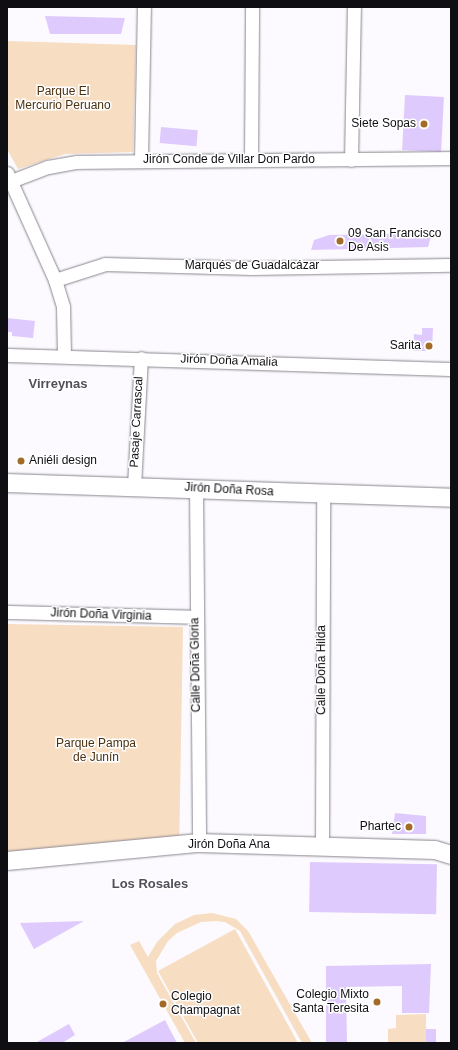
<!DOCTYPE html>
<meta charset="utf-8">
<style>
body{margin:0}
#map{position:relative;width:458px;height:1050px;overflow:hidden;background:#fcfafe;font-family:Arial,sans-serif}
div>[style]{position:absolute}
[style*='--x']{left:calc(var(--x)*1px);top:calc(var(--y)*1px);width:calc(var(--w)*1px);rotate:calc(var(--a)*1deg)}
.green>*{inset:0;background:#f7ddc2;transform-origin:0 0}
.building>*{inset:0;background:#dfcafd;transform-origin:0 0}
.roads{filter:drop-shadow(0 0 1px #89858f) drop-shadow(0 0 1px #89858f)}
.street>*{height:13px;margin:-6.5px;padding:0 6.5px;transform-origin:6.5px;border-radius:6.5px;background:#fff}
.secondary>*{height:18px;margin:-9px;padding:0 9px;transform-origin:9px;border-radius:9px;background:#fff}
.dots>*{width:11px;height:11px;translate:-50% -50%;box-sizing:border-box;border:2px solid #fff;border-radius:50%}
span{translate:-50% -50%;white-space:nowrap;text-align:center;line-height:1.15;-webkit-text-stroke:3px #fff;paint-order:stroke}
.park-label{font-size:12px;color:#4c3110}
.poi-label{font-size:12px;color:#0f0e12}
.right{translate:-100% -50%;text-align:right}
.left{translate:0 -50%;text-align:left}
.street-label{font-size:12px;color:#0f0e12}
.neighbourhood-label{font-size:13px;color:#524f58;font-weight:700}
.frame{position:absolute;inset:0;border:8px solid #0f0e12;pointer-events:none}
</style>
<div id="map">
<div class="green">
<div style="clip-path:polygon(7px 41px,136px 45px,133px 152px,65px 154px,18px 169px,7px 149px)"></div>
<div style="left:7px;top:624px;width:176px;height:227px;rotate:1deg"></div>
<div style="clip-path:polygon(212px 913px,236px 919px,248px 931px,312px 1043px,302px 1043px,240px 931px,225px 922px,216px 921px,201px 922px,177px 933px,168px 941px,156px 961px,157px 973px,196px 1043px,185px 1043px,130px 945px,139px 941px,148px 957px,157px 942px,175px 924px,194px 915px)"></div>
<div style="clip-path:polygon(235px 929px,298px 1043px,198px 1043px,158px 971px)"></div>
<div style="clip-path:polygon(426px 1014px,426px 1043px,388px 1043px,388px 1029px,396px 1028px,396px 1015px)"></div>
</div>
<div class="building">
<div style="clip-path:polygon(45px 16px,125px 18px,121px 34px,50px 34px)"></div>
<div style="left:405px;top:95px;width:39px;height:55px;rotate:3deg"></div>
<div style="left:161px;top:127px;width:37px;height:16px;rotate:5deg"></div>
<div style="clip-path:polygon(432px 233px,428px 247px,311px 250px,314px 240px,329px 235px)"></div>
<div style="clip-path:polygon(7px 318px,35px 321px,33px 338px,12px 336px,12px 332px,7px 332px)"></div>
<div style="clip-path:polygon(422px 328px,433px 328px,432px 351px,413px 351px,414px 334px,422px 335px)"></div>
<div style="clip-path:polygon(395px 813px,426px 816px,426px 834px,392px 834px)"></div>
<div style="left:310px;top:862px;width:127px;height:50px;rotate:1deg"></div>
<div style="clip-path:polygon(84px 921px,34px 949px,20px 923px)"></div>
<div style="clip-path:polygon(431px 964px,429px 1013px,402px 1013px,402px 986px,346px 987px,347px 1043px,326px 1043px,326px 966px)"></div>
<div style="clip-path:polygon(165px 1020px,177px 1043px,122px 1043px)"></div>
<div style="clip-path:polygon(69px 1024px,75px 1035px,62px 1043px,35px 1043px)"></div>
<div style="left:426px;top:1029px;width:10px;height:14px"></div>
</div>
<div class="roads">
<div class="street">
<div style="--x:141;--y:159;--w:152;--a:-88.9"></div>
<div style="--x:251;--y:160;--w:153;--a:-89.6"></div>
<div style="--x:351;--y:160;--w:153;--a:-88.9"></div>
<div style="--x:7;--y:173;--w:117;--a:65.8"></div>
<div style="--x:55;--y:280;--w:28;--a:73"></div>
<div style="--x:63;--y:307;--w:49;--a:88.8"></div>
<div style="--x:11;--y:181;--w:40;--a:-21"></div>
<div style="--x:48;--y:167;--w:29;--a:-10"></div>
<div style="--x:77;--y:162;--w:374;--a:-0.6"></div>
<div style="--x:55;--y:280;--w:52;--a:-17.7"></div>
<div style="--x:105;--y:264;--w:147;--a:1.6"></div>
<div style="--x:252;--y:268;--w:199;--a:-0.9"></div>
<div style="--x:7;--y:355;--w:444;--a:1.8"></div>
<div style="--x:134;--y:486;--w:128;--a:-86.9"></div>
<div style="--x:196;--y:488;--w:355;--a:89.5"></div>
<div style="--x:7;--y:612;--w:189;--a:1.5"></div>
<div style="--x:322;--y:846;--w:352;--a:-89.8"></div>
</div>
<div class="secondary">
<div style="--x:7;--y:483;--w:444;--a:1.9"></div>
<div style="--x:7;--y:861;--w:193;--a:-5.4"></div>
<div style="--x:199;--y:843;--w:236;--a:1.7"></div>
<div style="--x:435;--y:850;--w:17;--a:17"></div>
</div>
</div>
<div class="dots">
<div style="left:424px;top:124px;background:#a26b27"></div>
<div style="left:340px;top:241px;background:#a26b27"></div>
<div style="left:429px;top:346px;background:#a26b27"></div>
<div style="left:21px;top:461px;background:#a26b27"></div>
<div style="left:409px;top:827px;background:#a26b27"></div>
<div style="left:377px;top:1002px;background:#a26b27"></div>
<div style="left:163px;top:1004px;background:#a26b27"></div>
</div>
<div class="park-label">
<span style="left:63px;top:99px">Parque El<br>Mercurio Peruano</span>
<span style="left:96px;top:751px">Parque Pampa<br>de Junín</span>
</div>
<div class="poi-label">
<span class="right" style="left:416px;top:124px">Siete Sopas</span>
<span class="left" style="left:348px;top:241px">09 San Francisco<br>De Asis</span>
<span class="right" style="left:421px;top:346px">Sarita</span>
<span class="left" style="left:29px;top:461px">Aniéli design</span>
<span class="right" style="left:401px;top:827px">Phartec</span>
<span class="right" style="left:369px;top:1002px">Colegio Mixto<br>Santa Teresita</span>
<span class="left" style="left:171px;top:1004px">Colegio<br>Champagnat</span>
</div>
<div class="street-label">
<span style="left:229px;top:160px">Jirón Conde de Villar Don Pardo</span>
<span style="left:252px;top:266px">Marqués de Guadalcázar</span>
<span style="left:229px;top:361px;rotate:2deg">Jirón Doña Amalia</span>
<span style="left:137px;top:422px;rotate:-87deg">Pasaje Carrascal</span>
<span style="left:229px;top:490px;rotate:3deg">Jirón Doña Rosa</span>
<span style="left:101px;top:615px;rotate:2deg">Jirón Doña Virginia</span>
<span style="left:196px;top:665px;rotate:-91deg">Calle Doña Gloria</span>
<span style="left:322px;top:670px;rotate:-90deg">Calle Doña Hilda</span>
<span style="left:229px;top:845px">Jirón Doña Ana</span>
</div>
<div class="neighbourhood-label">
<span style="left:58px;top:384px">Virreynas</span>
<span style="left:150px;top:884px">Los Rosales</span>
</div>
<div class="frame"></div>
</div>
